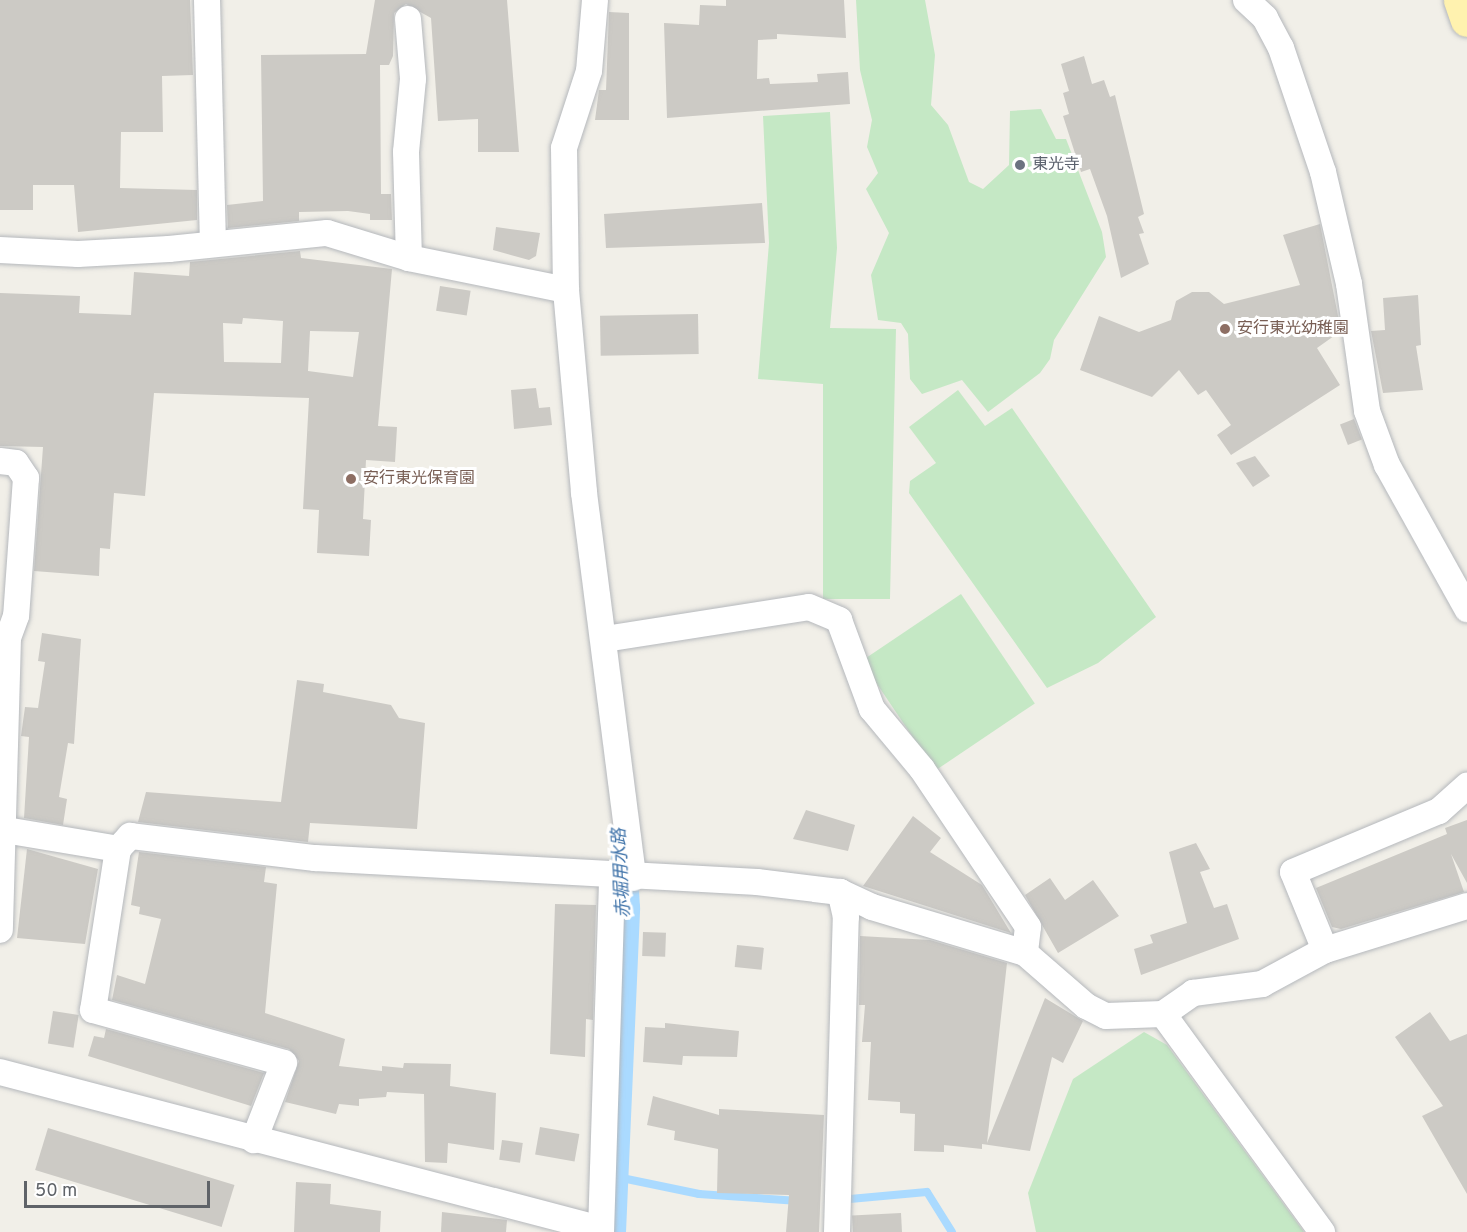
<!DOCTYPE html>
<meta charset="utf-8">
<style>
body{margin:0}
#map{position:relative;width:1467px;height:1232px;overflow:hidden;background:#f1efe8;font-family:Overpass,"Noto Sans JP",sans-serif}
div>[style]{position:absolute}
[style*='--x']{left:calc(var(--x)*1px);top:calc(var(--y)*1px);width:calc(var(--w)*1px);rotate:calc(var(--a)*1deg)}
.green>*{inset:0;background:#c5e8c5;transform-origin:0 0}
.stream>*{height:8px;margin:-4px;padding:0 4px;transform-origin:4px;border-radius:4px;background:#aadaff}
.canal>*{height:26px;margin:-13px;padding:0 13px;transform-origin:13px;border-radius:13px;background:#aadaff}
.building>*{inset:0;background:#cccac5;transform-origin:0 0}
.roads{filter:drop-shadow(0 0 2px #b5b8bc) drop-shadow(0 0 2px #b5b8bc)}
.minor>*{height:26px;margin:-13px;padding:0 13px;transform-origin:13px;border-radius:13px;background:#fff}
.major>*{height:33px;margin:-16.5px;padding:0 16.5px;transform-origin:16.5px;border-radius:16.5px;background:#fff2af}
.dots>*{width:16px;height:16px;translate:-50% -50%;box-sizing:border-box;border:3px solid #fff;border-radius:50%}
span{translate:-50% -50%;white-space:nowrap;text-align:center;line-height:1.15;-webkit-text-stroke:6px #fff;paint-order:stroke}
.worship-label{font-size:16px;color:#5b616d}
.left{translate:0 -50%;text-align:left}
.education-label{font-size:16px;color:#785e54}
.water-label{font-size:18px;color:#4174aa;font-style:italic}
.scale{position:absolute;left:24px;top:1181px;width:186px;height:27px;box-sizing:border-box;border:3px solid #5f6368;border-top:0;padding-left:8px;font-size:18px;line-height:21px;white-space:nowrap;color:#5f6368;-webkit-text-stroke:4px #fff;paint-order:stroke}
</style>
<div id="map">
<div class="green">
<div style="clip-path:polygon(856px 0,925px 0,935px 55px,931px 105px,948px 125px,969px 182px,983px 189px,1009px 165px,1010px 111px,1041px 109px,1056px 139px,1066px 139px,1102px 232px,1106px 257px,1054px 340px,1050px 359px,1040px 373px,988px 412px,962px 380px,922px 394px,910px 379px,908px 334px,901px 323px,878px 320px,871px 275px,889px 233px,866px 189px,878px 173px,867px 147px,872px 120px,860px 70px)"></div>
<div style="clip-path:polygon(830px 112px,837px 248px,830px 328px,896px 329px,890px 599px,823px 599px,823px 384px,758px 379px,769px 243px,763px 116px)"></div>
<div style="clip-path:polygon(958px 390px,985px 426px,1012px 408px,1156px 617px,1098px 663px,1047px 688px,909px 493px,910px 481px,936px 463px,909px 427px)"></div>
<div style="left:961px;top:594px;width:132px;height:120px;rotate:56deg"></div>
<div style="clip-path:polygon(1144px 1032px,1167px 1045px,1304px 1232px,1036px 1232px,1028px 1193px,1073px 1079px)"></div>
</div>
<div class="stream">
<div style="--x:617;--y:1177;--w:84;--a:11.7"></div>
<div style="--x:699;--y:1194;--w:100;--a:4"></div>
<div style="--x:850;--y:1199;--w:77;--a:-5.2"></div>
<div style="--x:927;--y:1192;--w:47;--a:58"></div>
</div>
<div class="canal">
<div style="--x:613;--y:1232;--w:324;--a:-87.5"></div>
<div style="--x:627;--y:908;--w:53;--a:-93.2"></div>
</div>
<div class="building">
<div style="clip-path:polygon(0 0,190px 0,193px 75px,162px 76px,163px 132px,121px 132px,120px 188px,197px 190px,197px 220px,78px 232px,74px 185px,33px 185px,33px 210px,0 210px)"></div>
<div style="clip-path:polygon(375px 0,507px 0,519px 152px,478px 152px,478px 119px,438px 121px,431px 18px,406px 4px,394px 13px,393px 56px,389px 65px,380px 65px,381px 194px,391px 194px,392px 220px,370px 220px,370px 214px,348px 211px,299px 212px,299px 221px,228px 228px,227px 205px,263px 201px,261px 55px,366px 54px)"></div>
<div style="clip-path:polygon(726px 0,844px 0,846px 38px,777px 34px,777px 39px,758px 40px,757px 79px,769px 78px,770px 84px,818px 82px,817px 74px,848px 72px,850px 104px,667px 118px,664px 23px,699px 25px,700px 5px,726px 6px)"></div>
<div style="clip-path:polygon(609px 12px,629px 13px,629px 120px,595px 120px,599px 90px,606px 90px)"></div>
<div style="clip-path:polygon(1084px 56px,1092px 84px,1104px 80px,1110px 97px,1115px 95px,1144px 214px,1138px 217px,1144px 233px,1139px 234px,1149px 264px,1121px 278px,1107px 216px,1090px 169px,1081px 172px,1063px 116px,1069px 114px,1063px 93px,1069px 91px,1061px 64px)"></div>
<div style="clip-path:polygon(762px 203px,765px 243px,606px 248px,604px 214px)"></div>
<div style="clip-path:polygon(1320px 224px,1341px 331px,1317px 348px,1340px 385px,1231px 455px,1217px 435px,1231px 425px,1206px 390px,1198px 395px,1179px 370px,1152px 397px,1080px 370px,1099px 316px,1139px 332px,1171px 320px,1176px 301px,1192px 292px,1209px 292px,1224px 304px,1300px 285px,1283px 235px)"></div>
<div style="clip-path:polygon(496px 227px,540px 233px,536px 256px,529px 260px,493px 250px)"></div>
<div style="clip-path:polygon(evenodd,300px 251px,301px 258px,392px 269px,378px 426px,397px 427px,395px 462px,366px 460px,363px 519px,371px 520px,369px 556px,317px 553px,319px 510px,303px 509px,309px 398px,154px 393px,145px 496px,114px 493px,110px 549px,100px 548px,99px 576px,34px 571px,43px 447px,0 446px,0 293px,80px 296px,79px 313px,131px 315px,134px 272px,189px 276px,190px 262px,300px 251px,243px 318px,283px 321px,281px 363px,224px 362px,223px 323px,242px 324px,243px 318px,300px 251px,310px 331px,359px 332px,353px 377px,308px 371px,310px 331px)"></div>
<div style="left:440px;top:286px;width:31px;height:25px;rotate:9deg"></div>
<div style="clip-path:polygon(1418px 295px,1421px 345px,1416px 346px,1423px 390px,1383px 393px,1371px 331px,1385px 330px,1383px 298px)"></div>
<div style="left:698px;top:314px;width:40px;height:98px;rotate:89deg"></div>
<div style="clip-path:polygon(536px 388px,539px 408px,550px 407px,552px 425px,514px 429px,511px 390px)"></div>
<div style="left:1354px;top:419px;width:22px;height:15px;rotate:69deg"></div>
<div style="clip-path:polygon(1255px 456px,1270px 476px,1253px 487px,1236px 463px)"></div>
<div style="clip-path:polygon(42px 633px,81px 639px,74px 744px,68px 743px,59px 797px,67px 799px,63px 825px,24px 818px,29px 737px,21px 736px,25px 707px,38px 708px,45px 662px,38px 661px)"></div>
<div style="clip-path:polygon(297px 680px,324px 684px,323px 692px,391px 705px,399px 718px,425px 723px,417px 829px,310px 823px,308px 842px,138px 822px,146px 792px,281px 802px)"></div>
<div style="clip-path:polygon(806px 810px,855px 825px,848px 851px,793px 839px)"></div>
<div style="clip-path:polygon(913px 816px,941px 838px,930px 852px,982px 885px,1011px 933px,863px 886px)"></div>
<div style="clip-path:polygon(1467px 820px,1467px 883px,1451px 854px,1464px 892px,1341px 929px,1332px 927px,1316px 888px,1447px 834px,1445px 828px)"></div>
<div style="clip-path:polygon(1196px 843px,1210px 869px,1200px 872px,1214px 908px,1227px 904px,1239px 939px,1141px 975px,1134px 949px,1153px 943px,1150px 935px,1187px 923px,1169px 852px)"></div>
<div style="clip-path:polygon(27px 849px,98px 869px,85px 944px,17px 938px)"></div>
<div style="clip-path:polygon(139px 852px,266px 867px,264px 882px,277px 884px,265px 1013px,345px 1039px,339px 1066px,382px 1071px,382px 1066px,403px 1068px,404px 1063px,451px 1064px,450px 1086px,496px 1093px,494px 1150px,448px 1143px,447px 1163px,425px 1162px,424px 1094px,387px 1092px,386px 1097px,359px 1099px,359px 1106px,339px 1104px,336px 1114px,285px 1102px,299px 1061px,289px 1049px,112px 1000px,117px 975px,145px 984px,161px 919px,139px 914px,140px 907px,131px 905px)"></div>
<div style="clip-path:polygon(1050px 878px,1065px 900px,1093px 880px,1119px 916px,1058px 953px,1025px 895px)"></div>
<div style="clip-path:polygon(555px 904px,596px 905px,593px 1020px,586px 1019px,585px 1057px,550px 1054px)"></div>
<div style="left:643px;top:932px;width:23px;height:24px;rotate:2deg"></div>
<div style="clip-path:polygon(860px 936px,930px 940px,1007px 963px,987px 1143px,1045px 998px,1083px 1021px,1063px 1063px,1052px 1057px,1030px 1151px,982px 1144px,982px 1149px,944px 1145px,944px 1152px,914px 1151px,915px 1114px,900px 1113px,900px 1102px,868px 1100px,871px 1042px,862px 1042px,865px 1005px,859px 1005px)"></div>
<div style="left:737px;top:945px;width:27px;height:22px;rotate:6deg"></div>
<div style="left:53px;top:1011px;width:26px;height:33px;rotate:9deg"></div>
<div style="clip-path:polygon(1430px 1012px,1450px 1041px,1467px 1034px,1467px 1194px,1422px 1116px,1443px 1106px,1395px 1037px)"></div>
<div style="clip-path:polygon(665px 1023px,739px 1031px,737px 1057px,683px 1056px,682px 1065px,643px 1062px,645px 1027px,665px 1028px)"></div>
<div style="clip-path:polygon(106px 1029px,264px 1073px,251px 1106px,88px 1056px,94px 1036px,104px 1038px)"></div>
<div style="clip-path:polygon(653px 1096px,719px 1115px,719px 1109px,824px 1115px,819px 1232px,786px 1232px,789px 1195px,717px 1193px,718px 1149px,674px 1140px,675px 1131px,647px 1125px)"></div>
<div style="left:540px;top:1127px;width:40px;height:28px;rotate:10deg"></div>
<div style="left:48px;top:1128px;width:195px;height:44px;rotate:17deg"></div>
<div style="left:502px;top:1140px;width:21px;height:20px;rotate:8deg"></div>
<div style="clip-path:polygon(296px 1182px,331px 1184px,330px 1204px,381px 1211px,380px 1232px,294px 1232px)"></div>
<div style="clip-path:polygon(442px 1212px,507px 1220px,506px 1232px,441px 1232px)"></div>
<div style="left:901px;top:1213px;width:19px;height:49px;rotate:87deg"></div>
</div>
<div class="roads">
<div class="minor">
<div style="--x:207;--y:0;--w:244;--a:88.6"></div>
<div style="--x:595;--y:0;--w:71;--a:94.8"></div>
<div style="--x:589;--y:71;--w:81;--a:108"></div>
<div style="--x:564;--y:148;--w:142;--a:89.2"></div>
<div style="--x:566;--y:290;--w:204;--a:84.9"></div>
<div style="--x:584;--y:493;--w:388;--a:82.7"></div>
<div style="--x:1246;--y:0;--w:26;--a:43"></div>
<div style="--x:1265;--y:18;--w:34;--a:62"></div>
<div style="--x:1281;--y:48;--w:131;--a:71.3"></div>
<div style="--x:1323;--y:172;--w:115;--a:76.9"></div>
<div style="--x:1349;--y:284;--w:128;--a:81.9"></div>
<div style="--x:1367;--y:411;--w:58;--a:69.7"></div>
<div style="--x:1387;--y:465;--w:165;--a:60.9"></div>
<div style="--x:408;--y:19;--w:60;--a:85.2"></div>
<div style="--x:413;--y:79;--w:73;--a:95.5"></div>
<div style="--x:406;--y:152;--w:106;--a:88.4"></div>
<div style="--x:0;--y:250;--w:78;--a:2.9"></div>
<div style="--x:78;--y:254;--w:91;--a:-3.1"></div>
<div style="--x:169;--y:249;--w:159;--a:-5.8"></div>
<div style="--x:327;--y:233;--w:86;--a:17"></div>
<div style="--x:409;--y:258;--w:160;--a:11.5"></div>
<div style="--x:0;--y:461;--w:16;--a:7"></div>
<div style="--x:16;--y:463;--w:18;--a:56"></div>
<div style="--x:26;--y:478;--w:138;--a:94.1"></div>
<div style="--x:16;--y:616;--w:23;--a:110"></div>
<div style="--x:0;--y:636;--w:8;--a:14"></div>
<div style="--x:8;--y:638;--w:292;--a:91.6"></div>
<div style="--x:605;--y:639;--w:206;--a:-8.9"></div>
<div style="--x:809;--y:607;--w:33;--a:23"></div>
<div style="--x:839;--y:620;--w:95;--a:69.7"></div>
<div style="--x:872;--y:709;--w:78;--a:50.2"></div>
<div style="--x:922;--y:769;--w:190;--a:56.1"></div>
<div style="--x:1028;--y:927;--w:26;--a:97"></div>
<div style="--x:5;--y:830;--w:115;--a:9.5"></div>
<div style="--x:118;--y:849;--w:163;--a:98.8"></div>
<div style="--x:93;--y:1010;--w:198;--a:15.5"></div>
<div style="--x:284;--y:1063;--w:83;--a:111.3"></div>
<div style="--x:118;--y:849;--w:18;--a:-47"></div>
<div style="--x:130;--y:836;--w:186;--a:6.8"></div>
<div style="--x:315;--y:858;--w:443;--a:3.1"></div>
<div style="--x:757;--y:882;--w:84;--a:6.9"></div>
<div style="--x:840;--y:892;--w:35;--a:25"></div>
<div style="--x:872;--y:907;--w:160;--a:16.7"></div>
<div style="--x:1025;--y:953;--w:81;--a:41"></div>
<div style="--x:1086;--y:1006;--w:22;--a:27"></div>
<div style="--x:1106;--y:1016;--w:57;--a:-2"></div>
<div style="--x:1163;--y:1014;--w:270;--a:53.9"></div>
<div style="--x:1325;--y:950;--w:84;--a:-112.3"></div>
<div style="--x:1293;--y:872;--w:158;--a:-22.7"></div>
<div style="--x:1439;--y:811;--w:38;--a:-42"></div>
<div style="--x:1163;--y:1014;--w:37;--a:-35"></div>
<div style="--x:1193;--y:993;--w:70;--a:-7.4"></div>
<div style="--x:1262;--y:984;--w:72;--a:-28.4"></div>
<div style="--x:1325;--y:950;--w:149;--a:-17.2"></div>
<div style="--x:0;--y:1072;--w:621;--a:14.64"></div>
<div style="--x:601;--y:1232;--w:354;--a:-88.2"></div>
<div style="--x:837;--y:1232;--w:315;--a:-88.4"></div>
<div style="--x:846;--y:917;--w:26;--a:-103"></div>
</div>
<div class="major">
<div style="--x:1460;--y:0;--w:21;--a:71"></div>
</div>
</div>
<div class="dots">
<div style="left:1020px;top:165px;background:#6b7280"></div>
<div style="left:1225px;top:329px;background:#8d6e63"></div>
<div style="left:351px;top:479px;background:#8d6e63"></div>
</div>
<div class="worship-label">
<span class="left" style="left:1032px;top:165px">東光寺</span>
</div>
<div class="education-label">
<span class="left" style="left:1237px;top:329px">安行東光幼稚園</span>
<span class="left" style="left:363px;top:479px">安行東光保育園</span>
</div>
<div class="water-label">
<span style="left:623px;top:873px;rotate:-93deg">赤堀用水路</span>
</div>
<div class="scale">50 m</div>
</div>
